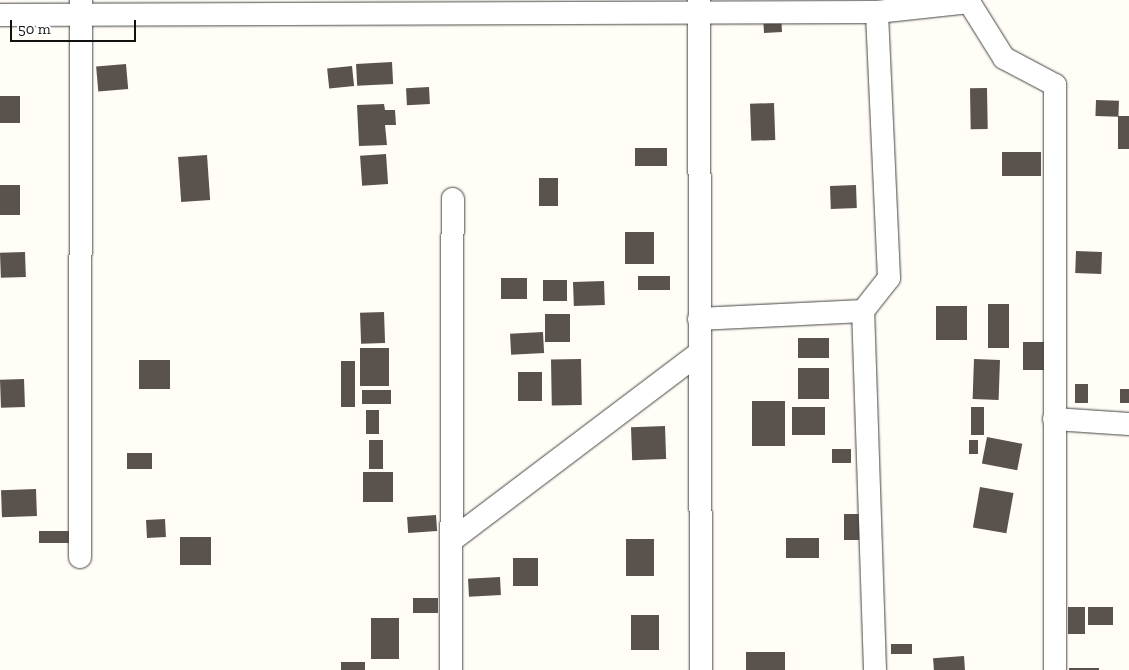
<!DOCTYPE html>
<style>
body{margin:0}
#map{position:relative;width:1129px;height:670px;overflow:hidden;background:#fffdf5;font-family:"Zilla Slab",serif}
div>[style]{position:absolute}
[style*='--x']{left:calc(var(--x)*1px);top:calc(var(--y)*1px);width:calc(var(--w)*1px);rotate:calc(var(--a)*1deg)}
.building>*{inset:0;background:#5a524d;transform-origin:0 0}
.roads{filter:drop-shadow(0 0 1px #444) drop-shadow(0 0 1px #444)}
.minor>*{height:22px;margin:-11px;padding:0 11px;transform-origin:11px;border-radius:11px;background:#fff}
span{translate:-50% -50%;white-space:nowrap;text-align:center;line-height:1.15;-webkit-text-stroke:5px #fff;paint-order:stroke}
.scale{position:absolute;left:10px;top:20px;width:126px;height:22px;box-sizing:border-box;border:2px solid #111;border-top:0;padding-left:6px;font-size:15px;line-height:18px;white-space:nowrap;color:#111;-webkit-text-stroke:4px #fff;paint-order:stroke}
</style>
<div id="map">
<div class="building">
<div style="left:781px;top:13px;width:19px;height:18px;rotate:87deg"></div>
<div style="left:392px;top:62px;width:22px;height:36px;rotate:87deg"></div>
<div style="left:126px;top:64px;width:25px;height:30px;rotate:85deg"></div>
<div style="left:352px;top:66px;width:20px;height:25px;rotate:84deg"></div>
<div style="left:429px;top:87px;width:17px;height:23px;rotate:87deg"></div>
<div style="left:987px;top:88px;width:41px;height:17px;rotate:89deg"></div>
<div style="left:0;top:96px;width:20px;height:27px"></div>
<div style="left:1096px;top:100px;width:23px;height:16px;rotate:2deg"></div>
<div style="left:774px;top:103px;width:37px;height:24px;rotate:88deg"></div>
<div style="clip-path:polygon(384px 104px,385px 110px,395px 110px,396px 125px,385px 125px,387px 145px,359px 146px,357px 105px)"></div>
<div style="left:1118px;top:116px;width:11px;height:33px"></div>
<div style="left:635px;top:148px;width:32px;height:18px"></div>
<div style="left:1002px;top:152px;width:39px;height:24px"></div>
<div style="left:386px;top:154px;width:30px;height:26px;rotate:86deg"></div>
<div style="left:207px;top:155px;width:45px;height:29px;rotate:86deg"></div>
<div style="left:539px;top:178px;width:19px;height:28px"></div>
<div style="left:0;top:185px;width:20px;height:30px"></div>
<div style="left:856px;top:185px;width:23px;height:26px;rotate:88deg"></div>
<div style="left:625px;top:232px;width:29px;height:32px"></div>
<div style="left:1076px;top:251px;width:26px;height:22px;rotate:2deg"></div>
<div style="left:25px;top:252px;width:25px;height:25px;rotate:88deg"></div>
<div style="left:638px;top:276px;width:32px;height:14px"></div>
<div style="left:527px;top:278px;width:21px;height:26px;rotate:90deg"></div>
<div style="left:543px;top:280px;width:24px;height:21px"></div>
<div style="left:604px;top:281px;width:24px;height:31px;rotate:88deg"></div>
<div style="left:988px;top:304px;width:21px;height:44px"></div>
<div style="left:936px;top:306px;width:31px;height:34px"></div>
<div style="left:384px;top:312px;width:31px;height:24px;rotate:88deg"></div>
<div style="left:545px;top:314px;width:25px;height:28px"></div>
<div style="left:543px;top:332px;width:21px;height:33px;rotate:87deg"></div>
<div style="left:798px;top:338px;width:31px;height:20px"></div>
<div style="left:1023px;top:342px;width:21px;height:28px"></div>
<div style="left:360px;top:348px;width:29px;height:38px"></div>
<div style="left:581px;top:359px;width:46px;height:30px;rotate:89deg"></div>
<div style="left:974px;top:359px;width:26px;height:40px;rotate:2deg"></div>
<div style="left:139px;top:360px;width:31px;height:29px"></div>
<div style="left:341px;top:361px;width:14px;height:46px"></div>
<div style="left:798px;top:368px;width:31px;height:31px"></div>
<div style="left:518px;top:372px;width:24px;height:29px"></div>
<div style="left:24px;top:379px;width:28px;height:24px;rotate:88deg"></div>
<div style="left:1075px;top:384px;width:13px;height:19px"></div>
<div style="left:1120px;top:389px;width:9px;height:14px"></div>
<div style="left:391px;top:390px;width:14px;height:29px;rotate:90deg"></div>
<div style="left:752px;top:401px;width:33px;height:45px"></div>
<div style="left:792px;top:407px;width:33px;height:28px"></div>
<div style="left:971px;top:407px;width:13px;height:28px"></div>
<div style="left:366px;top:410px;width:13px;height:24px"></div>
<div style="left:665px;top:426px;width:33px;height:34px;rotate:88deg"></div>
<div style="left:987px;top:437px;width:36px;height:27px;rotate:11deg"></div>
<div style="left:369px;top:440px;width:14px;height:29px"></div>
<div style="left:969px;top:440px;width:9px;height:14px"></div>
<div style="left:832px;top:449px;width:19px;height:14px"></div>
<div style="left:152px;top:453px;width:16px;height:25px;rotate:90deg"></div>
<div style="left:363px;top:472px;width:30px;height:30px"></div>
<div style="left:980px;top:487px;width:34px;height:41px;rotate:10deg"></div>
<div style="left:36px;top:489px;width:27px;height:35px;rotate:88deg"></div>
<div style="left:844px;top:514px;width:17px;height:26px"></div>
<div style="left:436px;top:515px;width:16px;height:29px;rotate:86deg"></div>
<div style="left:165px;top:519px;width:18px;height:19px;rotate:87deg"></div>
<div style="left:39px;top:531px;width:30px;height:12px"></div>
<div style="left:180px;top:537px;width:31px;height:28px"></div>
<div style="left:786px;top:538px;width:33px;height:20px"></div>
<div style="left:626px;top:539px;width:28px;height:37px"></div>
<div style="left:538px;top:558px;width:28px;height:25px;rotate:90deg"></div>
<div style="left:500px;top:577px;width:18px;height:32px;rotate:87deg"></div>
<div style="left:438px;top:598px;width:15px;height:25px;rotate:90deg"></div>
<div style="left:1068px;top:607px;width:17px;height:27px"></div>
<div style="left:1088px;top:607px;width:25px;height:18px"></div>
<div style="left:631px;top:615px;width:28px;height:35px"></div>
<div style="left:371px;top:618px;width:28px;height:41px"></div>
<div style="left:891px;top:644px;width:21px;height:10px"></div>
<div style="left:746px;top:652px;width:39px;height:18px"></div>
<div style="left:964px;top:656px;width:14px;height:31px;rotate:86deg"></div>
<div style="left:341px;top:662px;width:24px;height:8px"></div>
<div style="left:1069px;top:668px;width:30px;height:2px"></div>
</div>
<div class="roads">
<div class="minor">
<div style="--x:699;--y:0;--w:670;--a:89.83"></div>
<div style="--x:0;--y:15;--w:877;--a:-0.2"></div>
<div style="--x:877;--y:12;--w:93;--a:-6.2"></div>
<div style="--x:969;--y:2;--w:66;--a:58"></div>
<div style="--x:1004;--y:58;--w:58;--a:27.9"></div>
<div style="--x:1055;--y:85;--w:585;--a:90"></div>
<div style="--x:699;--y:319;--w:164;--a:-2.8"></div>
<div style="--x:1054;--y:419;--w:75;--a:3.8"></div>
<div style="--x:452;--y:540;--w:310;--a:-37.1"></div>
<div style="--x:80;--y:557;--w:557;--a:-89.9"></div>
<div style="--x:451;--y:670;--w:471;--a:-89.8"></div>
<div style="--x:875;--y:670;--w:359;--a:-91.9"></div>
<div style="--x:863;--y:311;--w:42;--a:-51.8"></div>
<div style="--x:889;--y:278;--w:266;--a:-92.6"></div>
</div>
</div>
<div class="scale">50 m</div>
</div>
